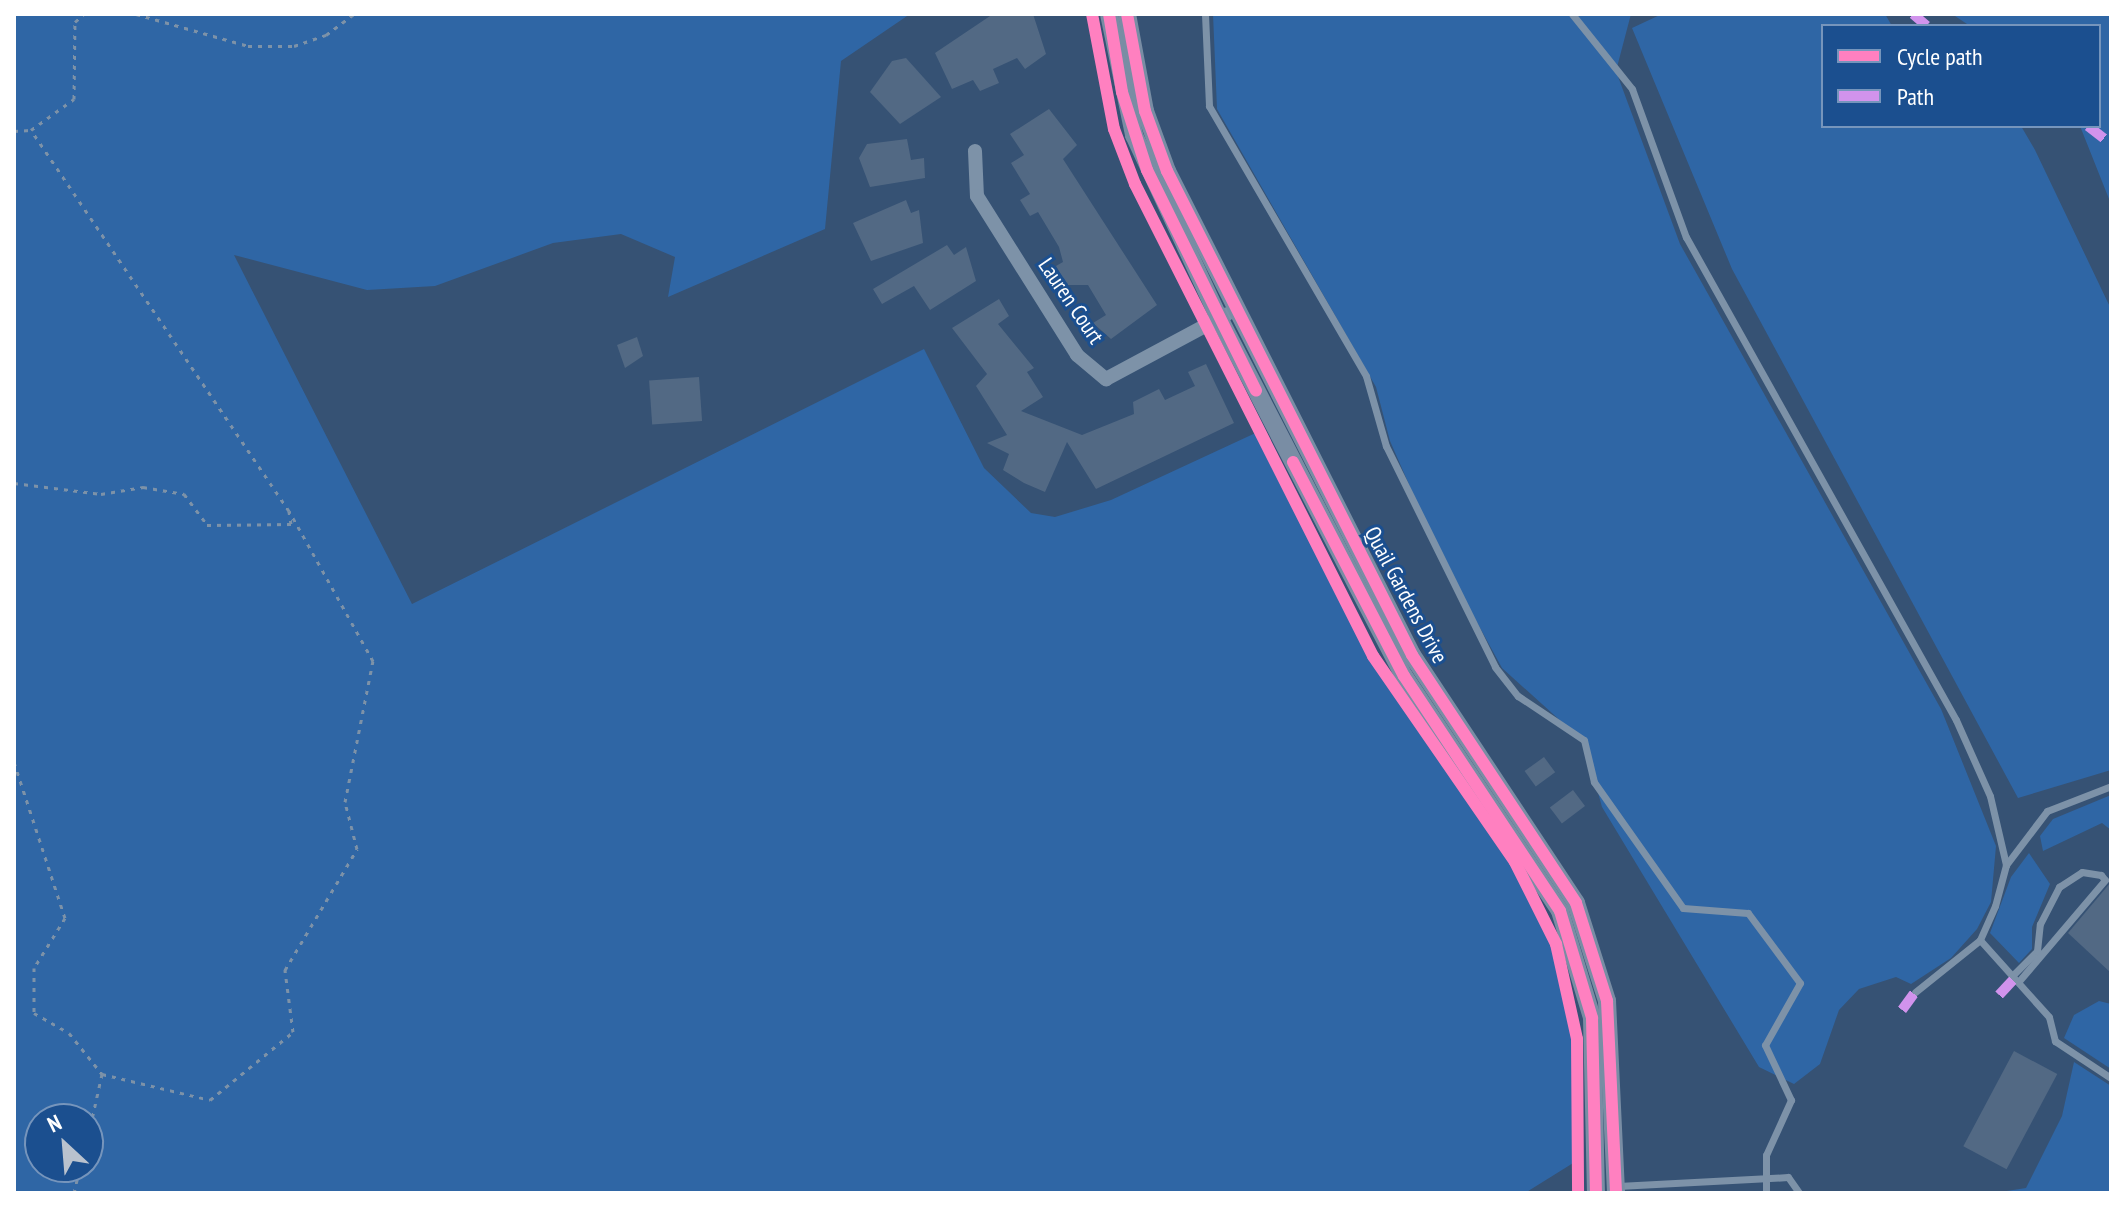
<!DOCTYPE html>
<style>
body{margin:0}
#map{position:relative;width:2125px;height:1207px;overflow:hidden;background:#365274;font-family:"PT Sans Narrow",sans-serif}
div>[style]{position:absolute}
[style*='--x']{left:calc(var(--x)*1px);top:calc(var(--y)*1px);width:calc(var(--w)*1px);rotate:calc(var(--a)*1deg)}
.green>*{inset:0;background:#2f66a5}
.building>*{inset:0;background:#526984;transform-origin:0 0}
.path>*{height:3px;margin-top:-1.5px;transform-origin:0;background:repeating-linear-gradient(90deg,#7d92a8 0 4px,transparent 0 10px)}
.service>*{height:7px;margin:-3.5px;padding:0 3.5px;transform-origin:3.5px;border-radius:3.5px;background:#7d92a8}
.minor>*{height:14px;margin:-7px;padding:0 7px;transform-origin:7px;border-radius:7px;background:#7d92a8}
.secondary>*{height:18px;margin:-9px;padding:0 9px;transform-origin:9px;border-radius:9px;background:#798da4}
.quiet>*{height:10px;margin-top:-5px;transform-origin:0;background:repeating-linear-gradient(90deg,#d193ec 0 20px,transparent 0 30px)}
.cycleway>*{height:12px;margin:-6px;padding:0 6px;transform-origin:6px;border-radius:6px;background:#ff80c0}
span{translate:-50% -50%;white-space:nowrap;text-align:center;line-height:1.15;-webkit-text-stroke:6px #1b4f8f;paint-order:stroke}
.street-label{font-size:22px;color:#fff}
.frame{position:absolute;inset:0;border:16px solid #fff;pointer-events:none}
.legend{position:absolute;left:1821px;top:24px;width:280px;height:104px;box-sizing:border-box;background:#1b4f8f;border:2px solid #7695bc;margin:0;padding:10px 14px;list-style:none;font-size:24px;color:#fff}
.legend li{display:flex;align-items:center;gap:16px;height:40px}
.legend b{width:40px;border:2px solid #7695bc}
.north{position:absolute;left:24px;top:1103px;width:80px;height:80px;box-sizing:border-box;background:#1b4f8f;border:2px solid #7695bc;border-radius:50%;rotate:334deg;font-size:22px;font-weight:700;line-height:32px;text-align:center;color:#fff}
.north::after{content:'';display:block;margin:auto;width:28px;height:36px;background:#b9c2ce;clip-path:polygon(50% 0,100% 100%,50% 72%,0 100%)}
</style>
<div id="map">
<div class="green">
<div style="clip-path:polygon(evenodd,14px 14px,910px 14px,841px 61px,825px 229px,668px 297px,675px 257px,621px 234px,553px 243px,435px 286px,367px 290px,234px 255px,412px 604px,924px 349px,984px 468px,1031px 513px,1055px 517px,1111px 500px,1262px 430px,1373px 656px,1515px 862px,1556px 944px,1577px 1039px,1578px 1160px,1525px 1193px,14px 1193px,14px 14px,40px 1119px,88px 1119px,88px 1167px,40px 1167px,40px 1119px)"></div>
<div style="clip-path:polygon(1213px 14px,1631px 14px,1616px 71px,1680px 244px,1941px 709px,1996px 846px,1991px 902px,1977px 929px,1951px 958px,1911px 984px,1896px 977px,1859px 989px,1839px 1010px,1820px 1064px,1794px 1084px,1759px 1067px,1602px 807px,1584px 742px,1502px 668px,1439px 553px,1390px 441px,1376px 387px,1217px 109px)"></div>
<div style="clip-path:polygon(1662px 14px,1885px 14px,1892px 26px,1823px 26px,1823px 126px,2021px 126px,2035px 150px,2111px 309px,2111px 770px,2018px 798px,1732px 269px,1632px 28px)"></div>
<div style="clip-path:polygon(1952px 14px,2111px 14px,2111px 204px,2080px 126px,2099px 126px,2099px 26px,1970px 26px)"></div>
<div style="clip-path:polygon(2111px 795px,2111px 830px,2102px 823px,2043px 851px,2040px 836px,2053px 819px)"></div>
<div style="clip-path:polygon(2029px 853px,2050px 884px,2032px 927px,2032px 949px,2019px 963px,1990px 933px,2011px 877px)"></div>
<div style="clip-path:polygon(2099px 1001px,2111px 1004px,2111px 1069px,2064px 1038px,2074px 1015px)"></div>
<div style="clip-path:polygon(2074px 1062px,2111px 1086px,2111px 1193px,1994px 1193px,2026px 1188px,2062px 1116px)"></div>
</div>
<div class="building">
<div style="clip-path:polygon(993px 14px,1033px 14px,1046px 54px,1025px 69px,1017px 58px,993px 69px,999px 83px,980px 91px,973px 80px,952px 89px,935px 53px)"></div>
<div style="clip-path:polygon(906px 58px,941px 97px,900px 124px,870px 92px,892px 61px)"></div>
<div style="clip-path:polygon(1049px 109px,1077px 145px,1063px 159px,1157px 305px,1111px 339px,1093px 323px,1106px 315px,1088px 285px,1067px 285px,1056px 266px,1063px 262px,1059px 247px,1038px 212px,1030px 216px,1020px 200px,1030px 194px,1011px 163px,1024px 155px,1010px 134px)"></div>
<div style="clip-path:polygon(907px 139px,911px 160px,924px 158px,925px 178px,870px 187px,859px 158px,867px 144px)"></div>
<div style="clip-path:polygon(906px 200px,911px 213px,919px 210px,923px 243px,871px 261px,853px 223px)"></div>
<div style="clip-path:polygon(947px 245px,954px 255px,966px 247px,976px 281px,930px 310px,914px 286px,882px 304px,873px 289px)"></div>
<div style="clip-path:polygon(999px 299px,1009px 316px,998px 324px,1034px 368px,1027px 372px,1043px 397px,1021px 411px,1082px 435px,1134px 414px,1133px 402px,1159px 389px,1165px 400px,1195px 386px,1188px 372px,1206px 364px,1234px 423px,1096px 489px,1067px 442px,1045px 492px,1024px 483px,1003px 470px,1009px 454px,987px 443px,1007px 435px,976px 386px,987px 374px,952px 328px)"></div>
<div style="clip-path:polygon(637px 337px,643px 356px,625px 368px,617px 345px)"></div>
<div style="left:699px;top:377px;width:44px;height:50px;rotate:86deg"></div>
<div style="left:1544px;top:757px;width:19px;height:24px;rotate:54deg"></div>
<div style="left:1573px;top:790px;width:20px;height:29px;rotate:53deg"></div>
<div style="clip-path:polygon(2111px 882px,2111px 973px,2068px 933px)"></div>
<div style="left:2014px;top:1051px;width:49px;height:108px;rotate:28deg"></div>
</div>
<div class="path">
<div style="--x:136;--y:14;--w:116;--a:15.9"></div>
<div style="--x:248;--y:46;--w:46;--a:0"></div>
<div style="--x:294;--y:46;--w:34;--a:-19"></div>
<div style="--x:326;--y:35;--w:35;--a:-37"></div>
<div style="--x:14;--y:131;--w:17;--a:-3"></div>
<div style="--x:31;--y:130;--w:53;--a:-35.8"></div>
<div style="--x:74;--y:99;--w:77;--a:-89.3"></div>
<div style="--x:75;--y:22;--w:12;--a:-42"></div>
<div style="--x:14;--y:483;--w:88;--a:7.2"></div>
<div style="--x:101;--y:494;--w:43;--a:-9.5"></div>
<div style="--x:143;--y:487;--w:42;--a:9.7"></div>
<div style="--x:184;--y:494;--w:39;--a:53"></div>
<div style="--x:207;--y:525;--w:84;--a:-0.7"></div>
<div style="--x:291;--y:524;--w:13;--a:-99"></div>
<div style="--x:289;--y:511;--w:460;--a:-124.1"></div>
<div style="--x:14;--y:762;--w:164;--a:71.9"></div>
<div style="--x:65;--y:918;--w:59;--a:121.8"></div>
<div style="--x:34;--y:968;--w:45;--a:90"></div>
<div style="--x:34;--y:1013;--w:40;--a:29.7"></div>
<div style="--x:69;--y:1033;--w:53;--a:51.2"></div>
<div style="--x:102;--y:1074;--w:65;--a:102.5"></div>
<div style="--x:102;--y:1074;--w:111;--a:13.5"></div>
<div style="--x:210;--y:1100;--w:107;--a:-39.3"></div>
<div style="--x:293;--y:1032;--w:63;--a:-97.4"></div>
<div style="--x:285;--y:970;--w:141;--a:-59.2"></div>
<div style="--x:357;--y:849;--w:49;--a:-104.3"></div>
<div style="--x:345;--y:802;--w:144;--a:-78.8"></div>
<div style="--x:373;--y:661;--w:172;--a:-119.2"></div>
<div style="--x:74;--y:1193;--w:27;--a:-77"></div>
</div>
<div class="service">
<div style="--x:1205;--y:14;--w:92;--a:87.5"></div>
<div style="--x:1209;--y:106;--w:312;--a:59.8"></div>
<div style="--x:1366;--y:376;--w:73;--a:74.1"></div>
<div style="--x:1386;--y:446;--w:246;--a:63.7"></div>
<div style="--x:1495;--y:667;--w:37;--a:52"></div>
<div style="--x:1518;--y:696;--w:79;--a:33.7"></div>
<div style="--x:1584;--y:740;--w:43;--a:76.6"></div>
<div style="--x:1594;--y:782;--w:154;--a:54.8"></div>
<div style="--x:1683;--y:908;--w:65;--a:4.4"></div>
<div style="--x:1748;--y:913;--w:87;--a:53.4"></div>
<div style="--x:1800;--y:983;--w:71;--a:119.4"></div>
<div style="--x:1765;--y:1045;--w:61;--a:64.7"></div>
<div style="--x:1791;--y:1100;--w:60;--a:114.4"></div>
<div style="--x:1766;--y:1155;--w:38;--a:90"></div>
<div style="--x:1572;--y:14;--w:96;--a:51.3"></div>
<div style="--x:1632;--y:89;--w:158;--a:70"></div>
<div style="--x:1686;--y:237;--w:553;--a:60.79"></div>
<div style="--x:1956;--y:720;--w:83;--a:65.9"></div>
<div style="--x:1990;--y:796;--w:71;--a:76.9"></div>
<div style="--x:2006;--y:865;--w:42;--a:105"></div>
<div style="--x:1995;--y:906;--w:37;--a:114"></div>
<div style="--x:1980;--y:940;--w:83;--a:141.3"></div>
<div style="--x:2006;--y:865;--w:68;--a:-52.8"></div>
<div style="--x:2047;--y:811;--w:69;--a:-21.3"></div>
<div style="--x:1980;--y:940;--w:103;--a:48.1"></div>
<div style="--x:2049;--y:1017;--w:25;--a:76"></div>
<div style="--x:2055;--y:1041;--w:67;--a:33.5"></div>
<div style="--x:2014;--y:974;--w:33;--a:-45"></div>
<div style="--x:2037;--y:951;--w:27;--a:-84"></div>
<div style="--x:2040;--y:924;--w:42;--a:-62.8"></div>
<div style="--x:2059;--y:887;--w:27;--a:-33"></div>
<div style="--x:2082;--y:872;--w:19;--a:9"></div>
<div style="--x:2101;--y:875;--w:6;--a:51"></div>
<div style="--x:2105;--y:880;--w:133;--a:130.4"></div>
<div style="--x:1618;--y:1186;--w:170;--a:-3"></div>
<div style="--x:1788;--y:1177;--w:19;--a:55"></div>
</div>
<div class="minor">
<div style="--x:975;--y:151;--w:45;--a:87.5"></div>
<div style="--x:977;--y:196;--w:188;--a:57.8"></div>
<div style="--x:1077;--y:355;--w:38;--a:40"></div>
<div style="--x:1106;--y:379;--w:137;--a:-28.2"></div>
</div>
<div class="secondary">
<div style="--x:1109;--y:14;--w:124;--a:78.3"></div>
<div style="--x:1134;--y:135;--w:202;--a:65.1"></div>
<div style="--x:1219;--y:318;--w:403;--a:62.7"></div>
<div style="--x:1404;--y:676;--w:282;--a:56.4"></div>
<div style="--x:1560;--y:911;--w:112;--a:73.3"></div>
<div style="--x:1592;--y:1018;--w:175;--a:88.7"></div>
<div style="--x:1127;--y:14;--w:99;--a:79.5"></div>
<div style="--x:1145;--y:111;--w:64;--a:69.9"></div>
<div style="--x:1167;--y:171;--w:542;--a:63.15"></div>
<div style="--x:1412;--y:655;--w:297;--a:56.5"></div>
<div style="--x:1576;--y:903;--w:103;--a:72.4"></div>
<div style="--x:1607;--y:1001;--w:192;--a:87.3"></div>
</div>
<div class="quiet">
<div style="--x:1913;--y:14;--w:18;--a:41"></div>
<div style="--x:2088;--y:126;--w:29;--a:38"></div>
<div style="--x:1999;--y:995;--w:25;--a:-47"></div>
<div style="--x:1902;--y:1010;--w:22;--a:-54"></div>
</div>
<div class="cycleway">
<div style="--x:1092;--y:14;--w:117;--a:79.2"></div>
<div style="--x:1114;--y:129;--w:59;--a:69.1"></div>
<div style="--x:1135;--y:184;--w:529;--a:63.24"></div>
<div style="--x:1373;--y:656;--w:250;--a:55.4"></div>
<div style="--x:1515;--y:862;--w:92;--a:63.4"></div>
<div style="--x:1556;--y:944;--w:97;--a:77.5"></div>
<div style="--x:1577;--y:1039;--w:154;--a:89.6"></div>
<div style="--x:1109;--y:14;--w:79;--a:80.5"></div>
<div style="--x:1122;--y:92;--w:82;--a:72.2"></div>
<div style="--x:1147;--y:170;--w:246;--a:63.7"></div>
<div style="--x:1127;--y:14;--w:99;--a:79.5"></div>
<div style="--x:1145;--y:111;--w:64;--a:69.9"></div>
<div style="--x:1167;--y:171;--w:542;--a:63.15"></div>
<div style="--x:1412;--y:655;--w:297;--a:56.5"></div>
<div style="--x:1576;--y:903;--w:103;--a:72.4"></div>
<div style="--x:1607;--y:1001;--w:192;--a:87.3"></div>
<div style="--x:1293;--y:462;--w:241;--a:62.6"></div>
<div style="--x:1404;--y:676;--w:282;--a:56.4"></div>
<div style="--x:1560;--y:911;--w:112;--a:73.3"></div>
<div style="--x:1592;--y:1018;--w:175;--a:88.7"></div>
</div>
<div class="street-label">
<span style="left:1071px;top:301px;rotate:56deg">Lauren Court</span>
<span style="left:1406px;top:595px;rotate:62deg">Quail Gardens Drive</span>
</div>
<div class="frame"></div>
<ul class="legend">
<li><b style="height:10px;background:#ff80c0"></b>Cycle path</li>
<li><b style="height:10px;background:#d193ec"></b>Path</li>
</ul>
<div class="north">N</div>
</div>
